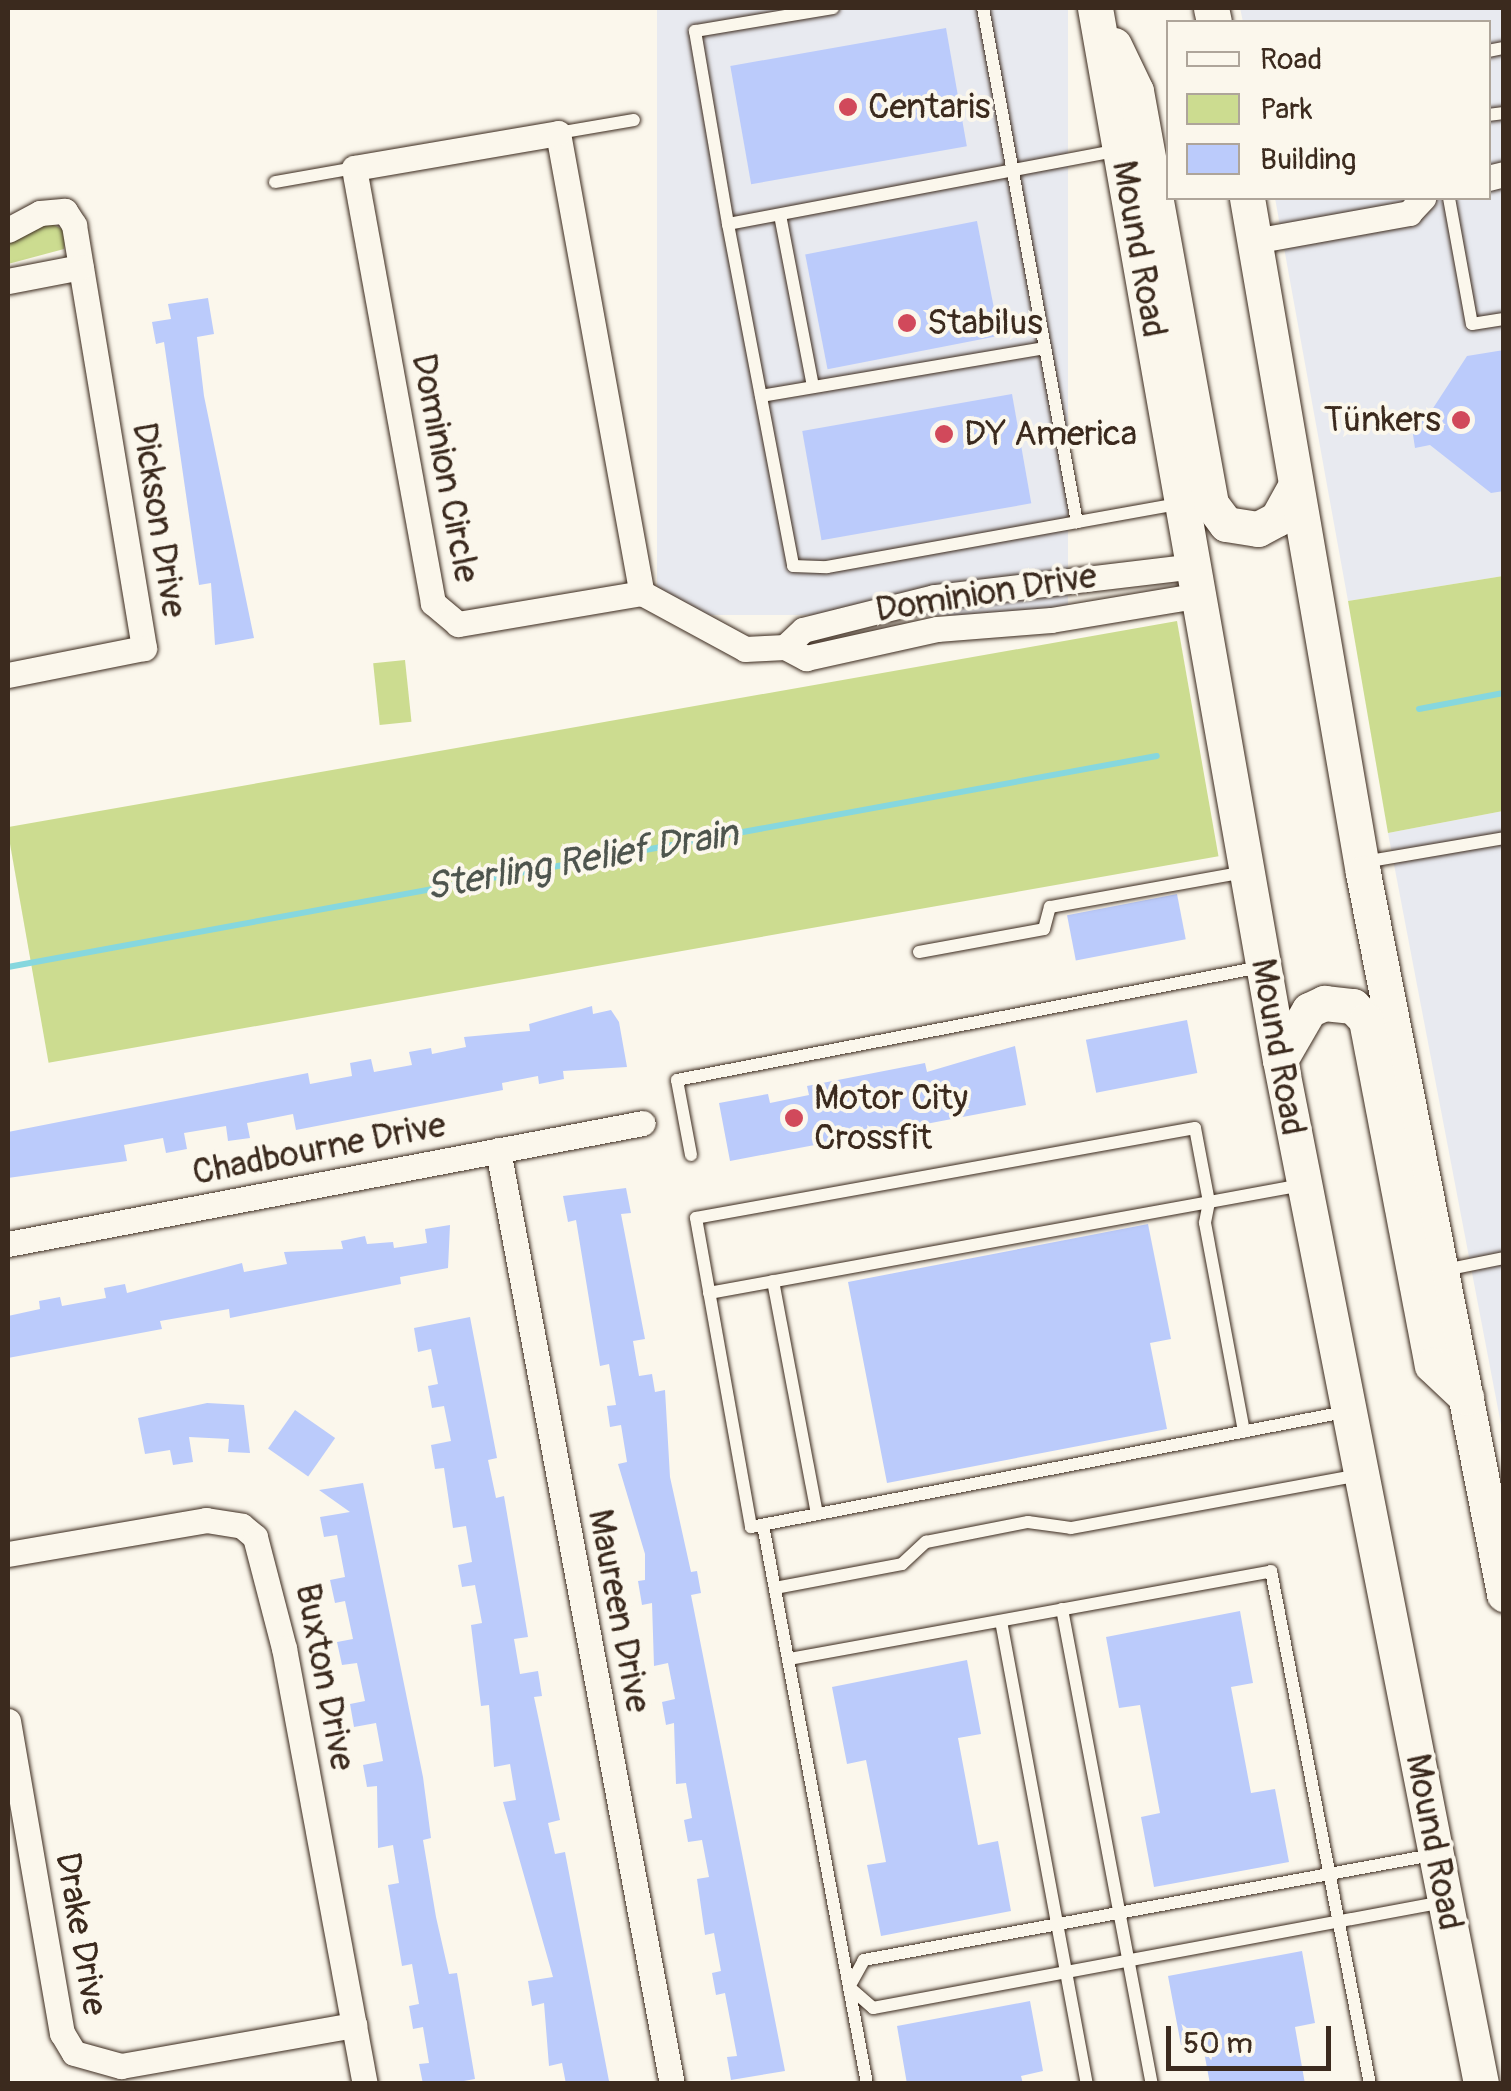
<!DOCTYPE html>
<meta charset="utf-8">
<style>
body{margin:0}
#map{position:relative;width:1511px;height:2091px;overflow:hidden;background:#fbf7ec;font-family:Pangolin,sans-serif}
div>[style]{position:absolute}
[style*='--x']{left:calc(var(--x)*1px);top:calc(var(--y)*1px);width:calc(var(--w)*1px);rotate:calc(var(--a)*1deg)}
.built>*{inset:0;background:#e8eaf0;transform-origin:0 0}
.green>*{inset:0;background:#ccdc90;transform-origin:0 0}
.stream>*{height:6px;margin:-3px;padding:0 3px;transform-origin:3px;border-radius:3px;background:#86d7de}
.building>*{inset:0;background:#bbcbfb;transform-origin:0 0}
.roads{filter:drop-shadow(0 0 2px #3b2a1e) drop-shadow(0 0 2px #3b2a1e)}
.service>*{height:12px;margin:-6px;padding:0 6px;transform-origin:6px;border-radius:6px;background:#fbf7ec}
.minor>*{height:25px;margin:-12.5px;padding:0 12.5px;transform-origin:12.5px;border-radius:12.5px;background:#fbf7ec}
.secondary>*{height:35px;margin:-17.5px;padding:0 17.5px;transform-origin:17.5px;border-radius:17.5px;background:#fbf7ec}
.dots>*{width:28px;height:28px;translate:-50% -50%;box-sizing:border-box;border:5px solid #fbf7ec;border-radius:50%}
span{translate:-50% -50%;white-space:nowrap;text-align:center;line-height:1.15;-webkit-text-stroke:8px #fbf7ec;paint-order:stroke}
.poi-label{font-size:35px;color:#3b2a1e}
.left{translate:0 -50%;text-align:left}
.right{translate:-100% -50%;text-align:right}
.street-label{font-size:35px;color:#3b2a1e}
.water-label{font-size:38px;color:#4e554e;font-style:italic}
.frame{position:absolute;inset:0;border:10px solid #3b2a1e;pointer-events:none}
.legend{position:absolute;left:1166px;top:20px;width:325px;height:180px;box-sizing:border-box;background:#fbf7ec;border:2px solid #aea59a;margin:0;padding:12px 18px;list-style:none;font-size:30px;color:#3b2a1e}
.legend li{display:flex;align-items:center;gap:20px;height:50px}
.legend b{width:50px;border:2px solid #aea59a}
.scale{position:absolute;left:1166px;top:2026px;width:165px;height:45px;box-sizing:border-box;border:5px solid #3b2a1e;border-top:0;padding-left:12px;font-size:30px;line-height:35px;white-space:nowrap;color:#3b2a1e;-webkit-text-stroke:8px #fbf7ec;paint-order:stroke}
</style>
<div id="map">
<div class="built">
<div style="left:657px;top:8px;width:411px;height:607px"></div>
<div style="clip-path:polygon(1240px 8px,1503px 8px,1503px 576px,1348px 601px,1275px 198px,1488px 198px,1488px 22px,1243px 22px)"></div>
<div style="clip-path:polygon(1503px 811px,1503px 1435px,1388px 833px)"></div>
</div>
<div class="green">
<div style="clip-path:polygon(50px 223px,66px 231px,64px 249px,8px 264px,8px 240px)"></div>
<div style="clip-path:polygon(1503px 576px,1503px 811px,1388px 833px,1348px 601px)"></div>
<div style="left:1177px;top:621px;width:239px;height:1188px;rotate:80deg"></div>
<div style="left:405px;top:660px;width:62px;height:32px;rotate:84deg"></div>
</div>
<div class="stream">
<div style="--x:1419;--y:709;--w:86;--a:-10.7"></div>
<div style="--x:8;--y:967;--w:1168;--a:-10.41"></div>
</div>
<div class="building">
<div style="left:946px;top:28px;width:120px;height:219px;rotate:80deg"></div>
<div style="left:977px;top:221px;width:117px;height:175px;rotate:79deg"></div>
<div style="clip-path:polygon(208px 298px,214px 334px,197px 337px,204px 396px,254px 638px,215px 645px,211px 583px,199px 585px,164px 342px,156px 344px,152px 322px,171px 319px,168px 304px)"></div>
<div style="clip-path:polygon(1504px 350px,1504px 491px,1491px 493px,1430px 445px,1415px 448px,1411px 421px,1426px 419px,1467px 356px)"></div>
<div style="left:1012px;top:394px;width:111px;height:213px;rotate:80deg"></div>
<div style="left:1177px;top:894px;width:46px;height:112px;rotate:79deg"></div>
<div style="clip-path:polygon(592px 1006px,593px 1014px,611px 1010px,619px 1022px,627px 1067px,563px 1071px,564px 1079px,539px 1084px,538px 1076px,502px 1083px,503px 1090px,296px 1130px,293px 1114px,247px 1123px,250px 1138px,228px 1141px,226px 1126px,184px 1133px,187px 1149px,166px 1153px,163px 1138px,124px 1145px,127px 1161px,8px 1178px,8px 1132px,308px 1073px,310px 1084px,352px 1076px,350px 1063px,371px 1059px,374px 1072px,412px 1065px,409px 1052px,431px 1048px,432px 1054px,466px 1047px,464px 1037px,530px 1031px,529px 1024px)"></div>
<div style="left:1187px;top:1020px;width:54px;height:103px;rotate:79deg"></div>
<div style="clip-path:polygon(1015px 1046px,1026px 1105px,730px 1161px,719px 1103px,768px 1094px,770px 1103px,809px 1095px,807px 1086px,925px 1063px,927px 1072px)"></div>
<div style="clip-path:polygon(626px 1188px,631px 1213px,621px 1214px,645px 1339px,633px 1341px,639px 1376px,652px 1374px,655px 1392px,665px 1390px,670px 1477px,691px 1572px,697px 1571px,701px 1593px,691px 1595px,785px 2071px,731px 2080px,727px 2057px,737px 2056px,725px 1993px,716px 1995px,712px 1973px,721px 1971px,714px 1933px,705px 1935px,697px 1879px,709px 1877px,702px 1840px,688px 1842px,684px 1820px,692px 1818px,686px 1783px,676px 1784px,674px 1723px,666px 1725px,662px 1702px,675px 1699px,668px 1663px,654px 1666px,652px 1603px,642px 1605px,638px 1581px,645px 1580px,645px 1554px,618px 1464px,627px 1462px,621px 1425px,610px 1427px,607px 1406px,616px 1405px,609px 1364px,600px 1366px,576px 1220px,568px 1222px,563px 1196px)"></div>
<div style="clip-path:polygon(1148px 1224px,1171px 1339px,1150px 1343px,1167px 1429px,887px 1483px,848px 1282px)"></div>
<div style="clip-path:polygon(450px 1225px,448px 1268px,400px 1277px,401px 1284px,230px 1318px,229px 1309px,160px 1321px,162px 1329px,8px 1358px,8px 1316px,40px 1309px,39px 1301px,60px 1297px,62px 1306px,106px 1298px,104px 1288px,125px 1284px,127px 1293px,242px 1263px,244px 1272px,287px 1264px,284px 1252px,343px 1249px,341px 1241px,365px 1236px,367px 1244px,393px 1242px,394px 1248px,427px 1243px,425px 1229px)"></div>
<div style="clip-path:polygon(470px 1317px,497px 1458px,488px 1460px,496px 1498px,504px 1496px,528px 1637px,514px 1639px,520px 1674px,538px 1671px,542px 1696px,534px 1697px,560px 1820px,548px 1823px,555px 1854px,565px 1852px,609px 2081px,566px 2084px,562px 2063px,549px 2066px,544px 2003px,532px 2006px,528px 1981px,553px 1977px,503px 1802px,516px 1800px,510px 1764px,494px 1767px,489px 1705px,481px 1706px,471px 1625px,482px 1623px,475px 1585px,462px 1587px,458px 1565px,472px 1562px,466px 1526px,453px 1528px,444px 1468px,435px 1469px,431px 1445px,451px 1441px,444px 1406px,432px 1408px,428px 1386px,438px 1384px,431px 1349px,418px 1352px,414px 1328px)"></div>
<div style="clip-path:polygon(207px 1403px,244px 1405px,250px 1453px,228px 1452px,229px 1439px,189px 1437px,193px 1462px,173px 1465px,170px 1450px,145px 1454px,138px 1418px)"></div>
<div style="left:295px;top:1410px;width:49px;height:47px;rotate:35deg"></div>
<div style="clip-path:polygon(363px 1483px,423px 1777px,431px 1838px,423px 1840px,436px 1917px,449px 1974px,457px 1973px,475px 2079px,447px 2084px,423px 2084px,419px 2064px,429px 2063px,423px 2027px,413px 2029px,409px 2006px,419px 2004px,412px 1964px,402px 1966px,388px 1885px,399px 1883px,393px 1845px,378px 1848px,377px 1786px,367px 1787px,363px 1765px,383px 1761px,376px 1723px,354px 1727px,350px 1704px,365px 1701px,357px 1663px,342px 1665px,337px 1642px,353px 1639px,345px 1601px,335px 1603px,330px 1580px,345px 1577px,337px 1535px,324px 1537px,320px 1517px,350px 1512px,319px 1490px)"></div>
<div style="clip-path:polygon(1240px 1611px,1253px 1683px,1231px 1687px,1251px 1793px,1275px 1789px,1289px 1862px,1154px 1887px,1141px 1817px,1160px 1813px,1140px 1705px,1119px 1708px,1106px 1637px)"></div>
<div style="clip-path:polygon(967px 1660px,981px 1734px,958px 1738px,978px 1845px,998px 1841px,1011px 1911px,881px 1936px,867px 1865px,886px 1862px,866px 1760px,847px 1764px,832px 1687px)"></div>
<div style="clip-path:polygon(1302px 1951px,1315px 2023px,1295px 2027px,1305px 2084px,1210px 2084px,1202px 2041px,1181px 2045px,1168px 1976px)"></div>
<div style="clip-path:polygon(1030px 2001px,1043px 2071px,1021px 2076px,1023px 2084px,907px 2084px,897px 2026px)"></div>
</div>
<div class="roads">
<div class="service">
<div style="--x:833;--y:8;--w:140;--a:170.5"></div>
<div style="--x:695;--y:31;--w:196;--a:80.3"></div>
<div style="--x:728;--y:224;--w:398;--a:-10.7"></div>
<div style="--x:983;--y:8;--w:523;--a:79.64"></div>
<div style="--x:1488;--y:51;--w:16;--a:-11"></div>
<div style="--x:1488;--y:115;--w:16;--a:-7"></div>
<div style="--x:558;--y:133;--w:77;--a:-9.7"></div>
<div style="--x:275;--y:182;--w:80;--a:-10"></div>
<div style="--x:1449;--y:198;--w:128;--a:79.7"></div>
<div style="--x:1472;--y:324;--w:32;--a:-9"></div>
<div style="--x:780;--y:215;--w:175;--a:79.1"></div>
<div style="--x:728;--y:224;--w:348;--a:79.2"></div>
<div style="--x:793;--y:566;--w:34;--a:2"></div>
<div style="--x:827;--y:567;--w:357;--a:-10.2"></div>
<div style="--x:761;--y:396;--w:288;--a:-9.6"></div>
<div style="--x:1364;--y:862;--w:142;--a:-9.7"></div>
<div style="--x:919;--y:952;--w:127;--a:-10.4"></div>
<div style="--x:1044;--y:929;--w:23;--a:-75"></div>
<div style="--x:1050;--y:907;--w:197;--a:-10.2"></div>
<div style="--x:691;--y:1155;--w:76;--a:-100.6"></div>
<div style="--x:677;--y:1080;--w:595;--a:-10.95"></div>
<div style="--x:1302;--y:1185;--w:95;--a:169.6"></div>
<div style="--x:1209;--y:1202;--w:75;--a:-100.7"></div>
<div style="--x:1195;--y:1128;--w:507;--a:169.78"></div>
<div style="--x:696;--y:1218;--w:314;--a:79.9"></div>
<div style="--x:751;--y:1527;--w:605;--a:-10.96"></div>
<div style="--x:1445;--y:1270;--w:60;--a:-11.5"></div>
<div style="--x:773;--y:1281;--w:237;--a:79.3"></div>
<div style="--x:709;--y:1293;--w:508;--a:-10.31"></div>
<div style="--x:1209;--y:1202;--w:21;--a:101"></div>
<div style="--x:1205;--y:1223;--w:212;--a:79.4"></div>
<div style="--x:763;--y:1525;--w:569;--a:79.46"></div>
<div style="--x:775;--y:1588;--w:129;--a:-10.7"></div>
<div style="--x:902;--y:1564;--w:33;--a:-43"></div>
<div style="--x:926;--y:1542;--w:104;--a:-11.1"></div>
<div style="--x:1028;--y:1522;--w:43;--a:7.9"></div>
<div style="--x:1071;--y:1528;--w:293;--a:-10.4"></div>
<div style="--x:1062;--y:1609;--w:483;--a:79.3"></div>
<div style="--x:1001;--y:1621;--w:471;--a:79.5"></div>
<div style="--x:789;--y:1659;--w:490;--a:-10.3"></div>
<div style="--x:1271;--y:1571;--w:522;--a:79.08"></div>
<div style="--x:1432;--y:1855;--w:578;--a:169.53"></div>
<div style="--x:864;--y:1960;--w:31;--a:119"></div>
<div style="--x:849;--y:1987;--w:32;--a:41"></div>
<div style="--x:873;--y:2008;--w:580;--a:-10.53"></div>
</div>
<div class="minor">
<div style="--x:558;--y:133;--w:468;--a:79.7"></div>
<div style="--x:642;--y:593;--w:187;--a:170.4"></div>
<div style="--x:458;--y:624;--w:33;--a:-140"></div>
<div style="--x:433;--y:603;--w:442;--a:-100.3"></div>
<div style="--x:354;--y:168;--w:207;--a:-9.7"></div>
<div style="--x:1488;--y:178;--w:16;--a:-14"></div>
<div style="--x:8;--y:230;--w:36;--a:-28"></div>
<div style="--x:40;--y:213;--w:25;--a:-5"></div>
<div style="--x:65;--y:211;--w:17;--a:57"></div>
<div style="--x:74;--y:225;--w:429;--a:80.6"></div>
<div style="--x:144;--y:648;--w:139;--a:168.8"></div>
<div style="--x:1254;--y:241;--w:158;--a:-10.2"></div>
<div style="--x:1409;--y:213;--w:21;--a:-47"></div>
<div style="--x:8;--y:281;--w:74;--a:-10.9"></div>
<div style="--x:1195;--y:566;--w:263;--a:173.2"></div>
<div style="--x:934;--y:597;--w:135;--a:165.9"></div>
<div style="--x:803;--y:630;--w:25;--a:137"></div>
<div style="--x:785;--y:647;--w:24;--a:28"></div>
<div style="--x:806;--y:658;--w:134;--a:-12.5"></div>
<div style="--x:937;--y:629;--w:114;--a:-4.5"></div>
<div style="--x:1051;--y:620;--w:151;--a:-9.5"></div>
<div style="--x:642;--y:593;--w:117;--a:28.5"></div>
<div style="--x:745;--y:649;--w:40;--a:-2.9"></div>
<div style="--x:498;--y:1150;--w:950;--a:79.45"></div>
<div style="--x:8;--y:1244;--w:646;--a:-10.79"></div>
<div style="--x:8;--y:1554;--w:201;--a:-9.7"></div>
<div style="--x:206;--y:1520;--w:36;--a:9"></div>
<div style="--x:242;--y:1526;--w:17;--a:40"></div>
<div style="--x:255;--y:1537;--w:115;--a:75.4"></div>
<div style="--x:284;--y:1648;--w:443;--a:79.5"></div>
<div style="--x:8;--y:1721;--w:317;--a:80.2"></div>
<div style="--x:62;--y:2033;--w:23;--a:59"></div>
<div style="--x:74;--y:2053;--w:49;--a:15.5"></div>
<div style="--x:121;--y:2066;--w:237;--a:-10"></div>
</div>
<div class="secondary">
<div style="--x:1095;--y:8;--w:1068;--a:80.03"></div>
<div style="--x:1280;--y:1060;--w:1044;--a:78.89"></div>
<div style="--x:1211;--y:8;--w:14;--a:78"></div>
<div style="--x:1114;--y:45;--w:51;--a:64.4"></div>
<div style="--x:1136;--y:91;--w:420;--a:79.7"></div>
<div style="--x:1211;--y:504;--w:25;--a:53"></div>
<div style="--x:1226;--y:524;--w:32;--a:9"></div>
<div style="--x:1258;--y:529;--w:21;--a:-28"></div>
<div style="--x:1277;--y:519;--w:38;--a:-61"></div>
<div style="--x:1247;--y:198;--w:685;--a:80.25"></div>
<div style="--x:1363;--y:873;--w:735;--a:78.93"></div>
<div style="--x:1280;--y:1060;--w:58;--a:-59.9"></div>
<div style="--x:1309;--y:1010;--w:17;--a:-25"></div>
<div style="--x:1324;--y:1003;--w:29;--a:6"></div>
<div style="--x:1353;--y:1006;--w:19;--a:47"></div>
<div style="--x:1366;--y:1020;--w:351;--a:79.2"></div>
<div style="--x:1432;--y:1365;--w:47;--a:43.3"></div>
</div>
</div>
<div class="dots">
<div style="left:848px;top:107px;background:#d1495b"></div>
<div style="left:907px;top:323px;background:#d1495b"></div>
<div style="left:1461px;top:420px;background:#d1495b"></div>
<div style="left:944px;top:434px;background:#d1495b"></div>
<div style="left:794px;top:1118px;background:#d1495b"></div>
</div>
<div class="poi-label">
<span class="left" style="left:868px;top:107px">Centaris</span>
<span class="left" style="left:927px;top:323px">Stabilus</span>
<span class="right" style="left:1441px;top:420px">Tünkers</span>
<span class="left" style="left:964px;top:434px">DY America</span>
<span class="left" style="left:814px;top:1118px">Motor City<br>Crossfit</span>
</div>
<div class="street-label">
<span style="left:1139px;top:249px;rotate:80deg">Mound Road</span>
<span style="left:445px;top:468px;rotate:79deg">Dominion Circle</span>
<span style="left:159px;top:520px;rotate:81deg">Dickson Drive</span>
<span style="left:986px;top:593px;rotate:-9deg">Dominion Drive</span>
<span style="left:1278px;top:1047px;rotate:80deg">Mound Road</span>
<span style="left:319px;top:1149px;rotate:-11deg">Chadbourne Drive</span>
<span style="left:619px;top:1611px;rotate:79deg">Maureen Drive</span>
<span style="left:325px;top:1677px;rotate:79deg">Buxton Drive</span>
<span style="left:1434px;top:1842px;rotate:79deg">Mound Road</span>
<span style="left:81px;top:1934px;rotate:80deg">Drake Drive</span>
</div>
<div class="water-label">
<span style="left:582px;top:861px;rotate:-10deg">Sterling Relief Drain</span>
</div>
<div class="frame"></div>
<ul class="legend">
<li><b style="height:12px;background:#fbf7ec"></b>Road</li>
<li><b style="height:28px;background:#ccdc90"></b>Park</li>
<li><b style="height:28px;background:#bbcbfb"></b>Building</li>
</ul>
<div class="scale">50 m</div>
</div>
